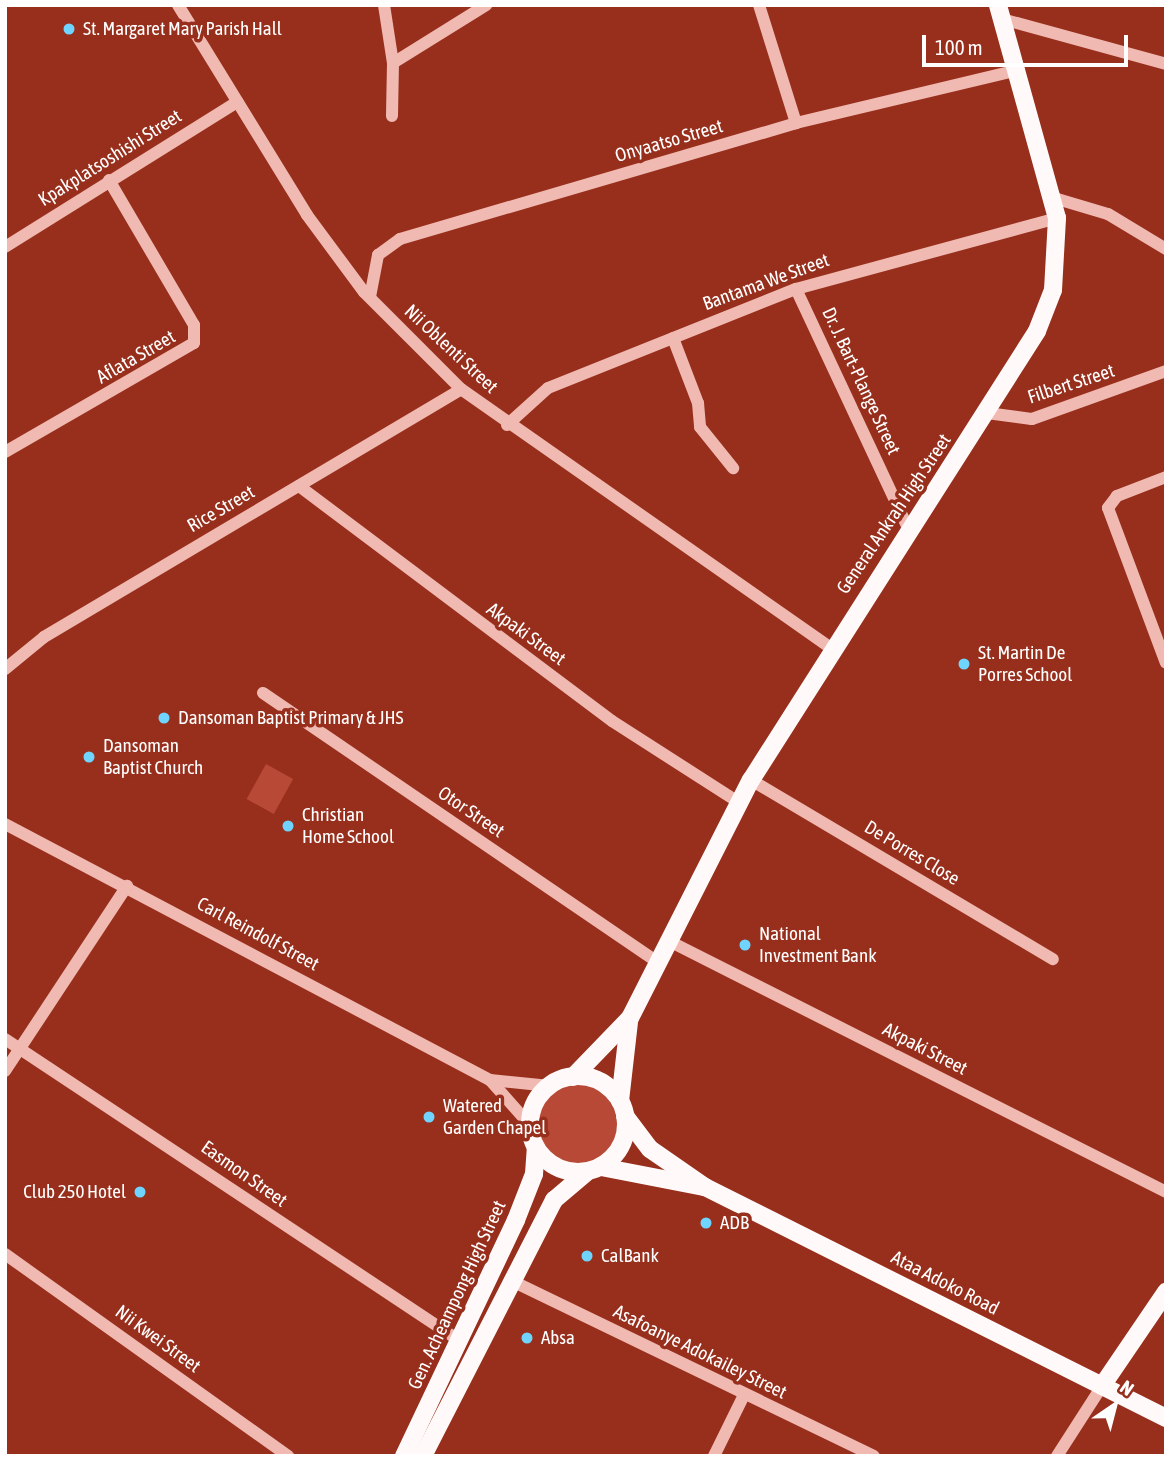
<!DOCTYPE html>
<style>
body{margin:0}
#map{position:relative;width:1171px;height:1461px;overflow:hidden;background:#972f1c;font-family:"Asap Condensed",sans-serif}
div>[style]{position:absolute}
[style*='--x']{left:calc(var(--x)*1px);top:calc(var(--y)*1px);width:calc(var(--w)*1px);rotate:calc(var(--a)*1deg)}
.green>*{inset:0;background:#b84937;transform-origin:0 0}
.round{border-radius:50%}
.minor>*{height:12px;margin:-6px;padding:0 6px;transform-origin:6px;border-radius:6px;background:#f0b9b1}
.major>*{height:18px;margin:-9px;padding:0 9px;transform-origin:9px;border-radius:9px;background:#fffaf9}
.major>.ring{margin:-9px;padding:0;box-sizing:content-box;background:none;border:18px solid #fffaf9;border-radius:50%}
.dots>*{width:19px;height:19px;translate:-50% -50%;box-sizing:border-box;border:4px solid #972f1c;border-radius:50%}
span{translate:-50% -50%;white-space:nowrap;text-align:center;line-height:1.15;-webkit-text-stroke:7px #972f1c;paint-order:stroke}
.poi-label{font-size:19px;color:#fff}
.left{translate:0 -50%;text-align:left}
.right{translate:-100% -50%;text-align:right}
.street-label{font-size:19px;color:#fff}
.frame{position:absolute;inset:0;border:7px solid #fff;pointer-events:none}
.north{position:absolute;left:1080px;top:1370px;width:70px;height:70px;-webkit-text-stroke:5px #972f1c;paint-order:stroke;rotate:35deg;font-size:19px;font-weight:700;line-height:28px;text-align:center;color:#fff}
.north::after{content:'';display:block;margin:auto;width:24px;height:32px;background:#fff;clip-path:polygon(50% 0,100% 100%,50% 72%,0 100%)}
.scale{position:absolute;left:922px;top:35px;width:206px;height:32px;box-sizing:border-box;border:4px solid #fff;border-top:0;padding-left:9px;font-size:21px;line-height:24px;white-space:nowrap;color:#fff;-webkit-text-stroke:5px #972f1c;paint-order:stroke}
</style>
<div id="map">
<div class="green">
<div style="left:266px;top:764px;width:31px;height:40px;rotate:29deg"></div>
<div class="round" style="left:535px;top:1084px;width:82px;height:82px"></div>
</div>
<div class="minor">
<div style="--x:178;--y:5;--w:246;--a:58.4"></div>
<div style="--x:307;--y:215;--w:96;--a:53.5"></div>
<div style="--x:364;--y:292;--w:137;--a:45"></div>
<div style="--x:461;--y:389;--w:452;--a:35"></div>
<div style="--x:384;--y:5;--w:59;--a:81.2"></div>
<div style="--x:393;--y:63;--w:53;--a:91.1"></div>
<div style="--x:759;--y:5;--w:124;--a:72.6"></div>
<div style="--x:1002;--y:19;--w:170;--a:15.3"></div>
<div style="--x:393;--y:63;--w:110;--a:-31.9"></div>
<div style="--x:1054;--y:198;--w:56;--a:16.5"></div>
<div style="--x:1108;--y:214;--w:68;--a:31.1"></div>
<div style="--x:5;--y:247;--w:274;--a:-32"></div>
<div style="--x:796;--y:289;--w:264;--a:64.9"></div>
<div style="--x:370;--y:297;--w:43;--a:-79.2"></div>
<div style="--x:378;--y:255;--w:27;--a:-36"></div>
<div style="--x:400;--y:239;--w:413;--a:-16.3"></div>
<div style="--x:796;--y:123;--w:229;--a:-13.4"></div>
<div style="--x:673;--y:338;--w:70;--a:69"></div>
<div style="--x:698;--y:403;--w:24;--a:85"></div>
<div style="--x:700;--y:427;--w:53;--a:51.2"></div>
<div style="--x:987;--y:413;--w:45;--a:7.6"></div>
<div style="--x:1032;--y:419;--w:142;--a:-19.7"></div>
<div style="--x:507;--y:425;--w:55;--a:-42.1"></div>
<div style="--x:548;--y:388;--w:267;--a:-21.8"></div>
<div style="--x:796;--y:289;--w:270;--a:-15.2"></div>
<div style="--x:5;--y:452;--w:218;--a:-30"></div>
<div style="--x:194;--y:343;--w:18;--a:-90"></div>
<div style="--x:194;--y:325;--w:168;--a:-120.4"></div>
<div style="--x:1166;--y:477;--w:53;--a:158.8"></div>
<div style="--x:1117;--y:496;--w:15;--a:127"></div>
<div style="--x:1108;--y:508;--w:165;--a:69.5"></div>
<div style="--x:299;--y:486;--w:391;--a:36.9"></div>
<div style="--x:612;--y:721;--w:150;--a:32.7"></div>
<div style="--x:5;--y:669;--w:50;--a:-39.4"></div>
<div style="--x:44;--y:637;--w:485;--a:-30.7"></div>
<div style="--x:263;--y:693;--w:477;--a:34.3"></div>
<div style="--x:751;--y:780;--w:351;--a:30.7"></div>
<div style="--x:5;--y:824;--w:548;--a:27.83"></div>
<div style="--x:490;--y:1080;--w:60;--a:48.4"></div>
<div style="--x:667;--y:940;--w:559;--a:26.79"></div>
<div style="--x:5;--y:1039;--w:546;--a:33.57"></div>
<div style="--x:5;--y:1071;--w:222;--a:-56.6"></div>
<div style="--x:490;--y:1080;--w:60;--a:5.7"></div>
<div style="--x:5;--y:1254;--w:348;--a:35.5"></div>
<div style="--x:510;--y:1280;--w:404;--a:25.8"></div>
<div style="--x:714;--y:1456;--w:68;--a:-63.8"></div>
<div style="--x:1057;--y:1456;--w:83;--a:-57.3"></div>
</div>
<div class="major">
<div class="ring" style="left:530px;top:1076px;width:78px;height:78px"></div>
<div style="--x:573;--y:1077;--w:82;--a:-46"></div>
<div style="--x:630;--y:1018;--w:267;--a:-63.1"></div>
<div style="--x:751;--y:780;--w:532;--a:-57.5"></div>
<div style="--x:1037;--y:331;--w:44;--a:-68.7"></div>
<div style="--x:1053;--y:290;--w:72;--a:-86.8"></div>
<div style="--x:1057;--y:218;--w:221;--a:-105.5"></div>
<div style="--x:620;--y:1101;--w:80;--a:-83.5"></div>
<div style="--x:625;--y:1116;--w:41;--a:52.9"></div>
<div style="--x:650;--y:1149;--w:67;--a:34.6"></div>
<div style="--x:705;--y:1187;--w:516;--a:26.61"></div>
<div style="--x:601;--y:1167;--w:106;--a:10.9"></div>
<div style="--x:1102;--y:1386;--w:114;--a:-55.8"></div>
<div style="--x:404;--y:1456;--w:261;--a:-64.6"></div>
<div style="--x:516;--y:1220;--w:49;--a:-68.6"></div>
<div style="--x:534;--y:1174;--w:26;--a:-86"></div>
<div style="--x:423;--y:1456;--w:288;--a:-62.9"></div>
<div style="--x:554;--y:1200;--w:43;--a:-40.3"></div>
</div>
<div class="dots">
<div style="left:69px;top:29px;background:#6fd4ff"></div>
<div style="left:964px;top:664px;background:#6fd4ff"></div>
<div style="left:164px;top:718px;background:#6fd4ff"></div>
<div style="left:89px;top:757px;background:#6fd4ff"></div>
<div style="left:288px;top:826px;background:#6fd4ff"></div>
<div style="left:745px;top:945px;background:#6fd4ff"></div>
<div style="left:429px;top:1117px;background:#6fd4ff"></div>
<div style="left:140px;top:1192px;background:#6fd4ff"></div>
<div style="left:706px;top:1223px;background:#6fd4ff"></div>
<div style="left:587px;top:1256px;background:#6fd4ff"></div>
<div style="left:527px;top:1338px;background:#6fd4ff"></div>
</div>
<div class="poi-label">
<span class="left" style="left:83px;top:29px">St. Margaret Mary Parish Hall</span>
<span class="left" style="left:978px;top:664px">St. Martin De<br>Porres School</span>
<span class="left" style="left:178px;top:718px">Dansoman Baptist Primary &amp; JHS</span>
<span class="left" style="left:103px;top:757px">Dansoman<br>Baptist Church</span>
<span class="left" style="left:302px;top:826px">Christian<br>Home School</span>
<span class="left" style="left:759px;top:945px">National<br>Investment Bank</span>
<span class="left" style="left:443px;top:1117px">Watered<br>Garden Chapel</span>
<span class="right" style="left:126px;top:1192px">Club 250 Hotel</span>
<span class="left" style="left:720px;top:1223px">ADB</span>
<span class="left" style="left:601px;top:1256px">CalBank</span>
<span class="left" style="left:541px;top:1338px">Absa</span>
</div>
<div class="street-label">
<span style="left:669px;top:141px;rotate:-16deg">Onyaatso Street</span>
<span style="left:110px;top:158px;rotate:-32deg">Kpakplatsoshishi Street</span>
<span style="left:766px;top:282px;rotate:-20deg">Bantama We Street</span>
<span style="left:451px;top:349px;rotate:43deg">Nii Oblenti Street</span>
<span style="left:136px;top:357px;rotate:-30deg">Aflata Street</span>
<span style="left:861px;top:381px;rotate:65deg">Dr. J. Bart-Plange Street</span>
<span style="left:1071px;top:384px;rotate:-18deg">Filbert Street</span>
<span style="left:221px;top:509px;rotate:-30deg">Rice Street</span>
<span style="left:894px;top:514px;rotate:-56deg">General Ankrah High Street</span>
<span style="left:526px;top:634px;rotate:36deg">Akpaki Street</span>
<span style="left:471px;top:812px;rotate:34deg">Otor Street</span>
<span style="left:912px;top:853px;rotate:31deg">De Porres Close</span>
<span style="left:258px;top:934px;rotate:28deg">Carl Reindolf Street</span>
<span style="left:925px;top:1049px;rotate:27deg">Akpaki Street</span>
<span style="left:244px;top:1174px;rotate:35deg">Easmon Street</span>
<span style="left:945px;top:1283px;rotate:27deg">Ataa Adoko Road</span>
<span style="left:457px;top:1295px;rotate:-65deg">Gen. Acheampong High Street</span>
<span style="left:158px;top:1339px;rotate:36deg">Nii Kwei Street</span>
<span style="left:700px;top:1352px;rotate:26deg">Asafoanye Adokailey Street</span>
</div>
<div class="frame"></div>
<div class="north">N</div>
<div class="scale">100 m</div>
</div>
